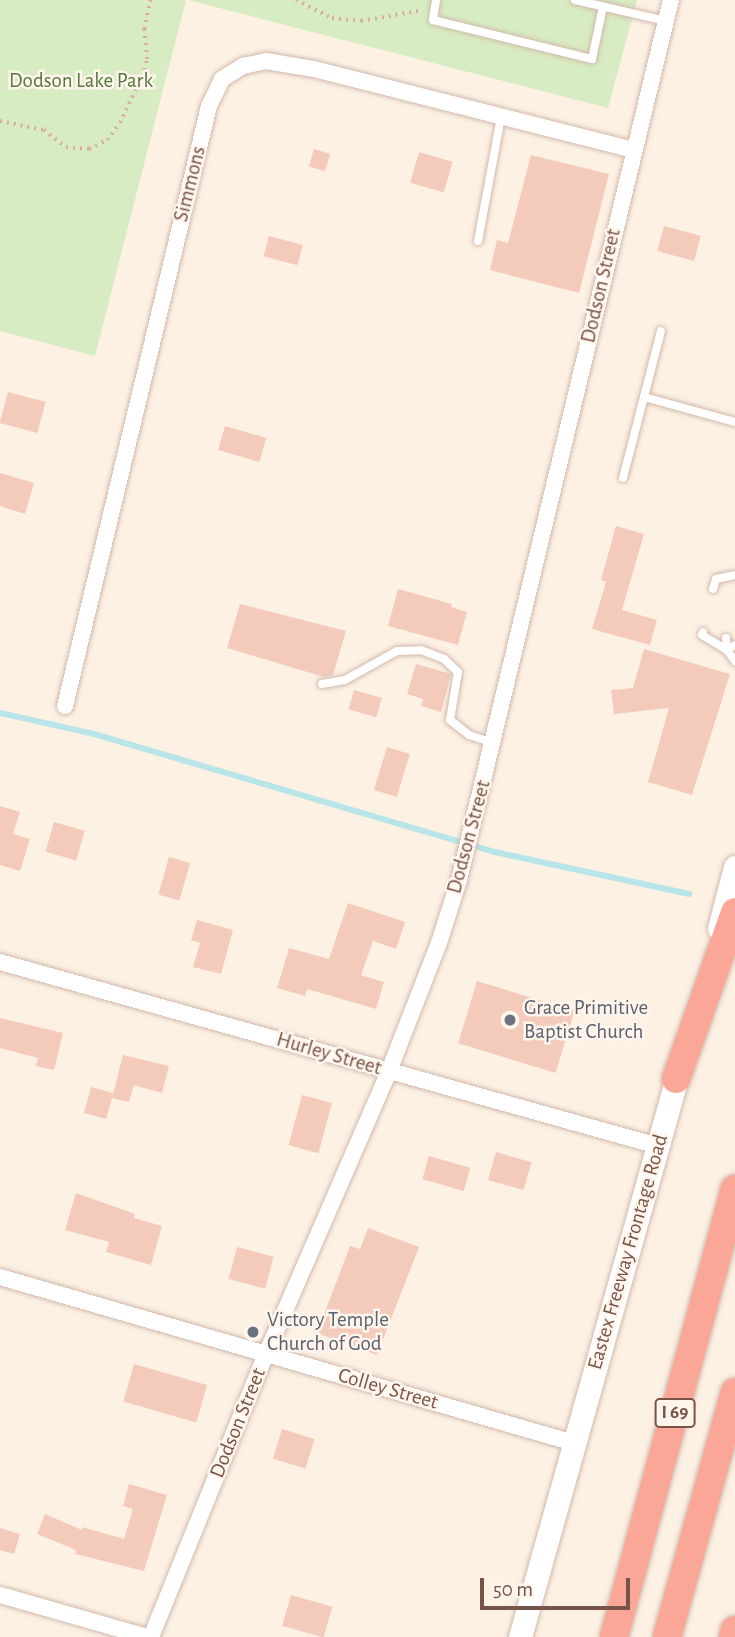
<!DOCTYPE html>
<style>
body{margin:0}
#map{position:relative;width:735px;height:1637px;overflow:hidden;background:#fdf1e4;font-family:"Alegreya Sans",sans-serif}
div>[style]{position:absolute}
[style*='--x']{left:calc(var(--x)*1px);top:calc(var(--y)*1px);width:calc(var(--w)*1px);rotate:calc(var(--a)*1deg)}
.green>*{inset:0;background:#d7ecc2}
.stream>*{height:6px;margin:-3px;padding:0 3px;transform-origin:3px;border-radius:3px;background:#b8e6e8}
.building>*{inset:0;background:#f4cbba;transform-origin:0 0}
.path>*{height:3.5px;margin-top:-1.75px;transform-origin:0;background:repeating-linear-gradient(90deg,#d9ae9d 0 2px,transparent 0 7px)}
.roads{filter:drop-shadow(0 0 2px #d2b9ac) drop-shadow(0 0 2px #d2b9ac)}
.lane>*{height:8px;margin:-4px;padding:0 4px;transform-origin:4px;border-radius:4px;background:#fff}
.street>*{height:16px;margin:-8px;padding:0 8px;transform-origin:8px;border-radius:8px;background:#fff}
.secondary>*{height:23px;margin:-11.5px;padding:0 11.5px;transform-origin:11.5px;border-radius:11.5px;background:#fff}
.highway>*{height:28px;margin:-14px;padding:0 14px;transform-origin:14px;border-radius:14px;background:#fba798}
.dots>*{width:19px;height:19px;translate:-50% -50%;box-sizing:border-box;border:4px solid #fff5ec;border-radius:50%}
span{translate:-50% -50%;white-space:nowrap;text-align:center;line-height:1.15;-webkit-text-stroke:5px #fff5ec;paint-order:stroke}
.shield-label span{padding:2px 5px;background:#fff5ec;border:2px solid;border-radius:5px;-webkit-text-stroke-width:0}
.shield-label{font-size:19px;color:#785448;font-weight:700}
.park-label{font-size:21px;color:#55783c}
.street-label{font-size:21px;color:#785448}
.worship-label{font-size:21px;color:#5b616d}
.left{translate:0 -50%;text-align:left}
.scale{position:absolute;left:480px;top:1578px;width:150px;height:32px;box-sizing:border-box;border:4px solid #785448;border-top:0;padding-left:9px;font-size:21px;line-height:24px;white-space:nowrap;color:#785448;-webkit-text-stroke:5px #fff5ec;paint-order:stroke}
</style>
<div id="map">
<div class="green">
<div style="clip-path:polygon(0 0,186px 0,95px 356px,0 331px)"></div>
<div style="clip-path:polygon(188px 0,637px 0,608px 108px)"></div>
</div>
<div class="stream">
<div style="--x:0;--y:713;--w:96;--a:12.6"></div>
<div style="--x:94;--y:734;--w:418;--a:16.4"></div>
<div style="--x:495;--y:852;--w:199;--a:12.2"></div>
</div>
<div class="building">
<div style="left:314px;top:149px;width:17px;height:18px;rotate:17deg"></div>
<div style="left:419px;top:152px;width:35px;height:32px;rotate:16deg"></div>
<div style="clip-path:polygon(531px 155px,609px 174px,579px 293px,490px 270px,497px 240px,508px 243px)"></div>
<div style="left:664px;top:226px;width:38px;height:26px;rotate:15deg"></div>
<div style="left:269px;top:236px;width:35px;height:21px;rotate:15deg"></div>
<div style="left:8px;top:392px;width:39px;height:32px;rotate:15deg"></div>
<div style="left:225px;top:426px;width:43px;height:25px;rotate:16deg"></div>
<div style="clip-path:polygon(0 473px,34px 483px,25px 514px,0 506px)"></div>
<div style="clip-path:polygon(616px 526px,644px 534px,622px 610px,657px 620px,650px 645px,592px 629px,606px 582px,601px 580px)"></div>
<div style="clip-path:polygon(398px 589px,452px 604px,451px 607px,467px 612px,458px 645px,388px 626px)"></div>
<div style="clip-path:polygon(240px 604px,346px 631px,333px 675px,324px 677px,227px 648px)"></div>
<div style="clip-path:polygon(644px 649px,730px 674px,692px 795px,648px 782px,669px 708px,614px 714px,611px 690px,633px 688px)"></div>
<div style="clip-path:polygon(416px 664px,451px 674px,441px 712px,421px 706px,423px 699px,407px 694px)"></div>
<div style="left:354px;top:690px;width:29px;height:20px;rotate:16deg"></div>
<div style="left:387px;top:747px;width:24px;height:45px;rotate:17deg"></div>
<div style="clip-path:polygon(0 806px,20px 812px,13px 834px,30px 839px,20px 871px,0 865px)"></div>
<div style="left:54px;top:822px;width:32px;height:31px;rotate:16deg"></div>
<div style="left:169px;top:857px;width:22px;height:39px;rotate:16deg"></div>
<div style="clip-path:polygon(348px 903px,405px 922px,396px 949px,373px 941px,361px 975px,384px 982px,376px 1009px,307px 989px,305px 996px,277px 988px,289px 948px,329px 959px)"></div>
<div style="clip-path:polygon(197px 920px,233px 930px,221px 974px,193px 967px,200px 943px,191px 940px)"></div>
<div style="left:477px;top:981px;width:102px;height:65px;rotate:17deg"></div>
<div style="clip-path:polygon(0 1018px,63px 1033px,54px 1070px,36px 1066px,38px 1058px,0 1048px)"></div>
<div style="clip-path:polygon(123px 1055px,169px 1066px,162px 1093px,134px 1085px,129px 1102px,112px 1098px)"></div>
<div style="left:91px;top:1087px;width:23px;height:27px;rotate:15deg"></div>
<div style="left:302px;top:1095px;width:31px;height:52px;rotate:15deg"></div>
<div style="left:496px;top:1152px;width:37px;height:29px;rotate:16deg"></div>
<div style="left:429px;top:1156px;width:43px;height:24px;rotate:16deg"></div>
<div style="clip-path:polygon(76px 1193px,135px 1214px,134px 1218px,162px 1226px,151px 1265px,106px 1252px,109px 1242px,65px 1230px)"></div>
<div style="clip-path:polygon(368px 1228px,419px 1247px,377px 1355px,317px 1333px,350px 1246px,360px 1249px)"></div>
<div style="left:237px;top:1247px;width:38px;height:33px;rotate:15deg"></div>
<div style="left:134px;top:1364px;width:76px;height:39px;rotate:16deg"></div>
<div style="left:282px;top:1429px;width:34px;height:31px;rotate:17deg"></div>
<div style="clip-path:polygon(129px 1484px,167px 1495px,144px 1571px,75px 1554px,76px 1550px,37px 1534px,45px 1514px,82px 1530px,82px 1527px,124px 1539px,133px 1509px,123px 1506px)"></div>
<div style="clip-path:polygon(0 1528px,20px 1534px,14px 1554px,0 1550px)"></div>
<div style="left:291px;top:1595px;width:43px;height:32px;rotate:16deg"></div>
</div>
<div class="path">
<div style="--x:296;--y:0;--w:40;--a:26.6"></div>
<div style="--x:332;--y:18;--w:29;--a:6"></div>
<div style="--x:361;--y:21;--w:63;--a:-10.1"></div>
<div style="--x:0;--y:121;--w:45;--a:11.6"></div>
<div style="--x:44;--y:130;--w:28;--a:38"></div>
<div style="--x:66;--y:147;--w:23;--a:5"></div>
<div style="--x:89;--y:149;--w:20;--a:-27"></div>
<div style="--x:107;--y:140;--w:21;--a:-53"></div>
<div style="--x:120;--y:123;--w:58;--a:-65.6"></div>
<div style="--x:144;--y:70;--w:11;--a:-75"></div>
<div style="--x:147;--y:59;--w:30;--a:-96"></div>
<div style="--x:144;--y:29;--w:30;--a:-78"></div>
</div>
<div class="roads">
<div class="lane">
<div style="--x:436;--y:0;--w:20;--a:99"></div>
<div style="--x:433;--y:20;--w:164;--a:13.8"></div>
<div style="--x:592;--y:59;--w:53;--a:-78.1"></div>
<div style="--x:575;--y:0;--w:93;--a:13"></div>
<div style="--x:478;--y:241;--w:126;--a:-79.5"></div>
<div style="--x:644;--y:397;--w:68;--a:-75.6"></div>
<div style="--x:623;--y:478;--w:84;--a:-75.5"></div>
<div style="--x:644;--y:397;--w:94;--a:15.4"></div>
<div style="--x:713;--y:589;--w:10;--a:-73"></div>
<div style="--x:716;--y:579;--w:19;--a:-12"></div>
<div style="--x:703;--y:632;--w:3;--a:108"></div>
<div style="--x:702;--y:635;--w:29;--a:31"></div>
<div style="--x:727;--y:650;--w:9;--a:-32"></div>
<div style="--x:726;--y:638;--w:12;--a:85"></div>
<div style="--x:727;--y:650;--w:14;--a:54"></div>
<div style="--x:322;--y:684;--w:23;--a:-10"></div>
<div style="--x:345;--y:680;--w:60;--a:-29.1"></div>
<div style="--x:397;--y:651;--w:24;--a:-2"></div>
<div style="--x:421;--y:650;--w:25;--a:21"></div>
<div style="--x:444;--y:659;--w:19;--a:43"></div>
<div style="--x:458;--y:672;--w:49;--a:99.5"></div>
<div style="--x:450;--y:720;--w:24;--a:38"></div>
<div style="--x:469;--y:735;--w:26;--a:18"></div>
</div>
<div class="street">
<div style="--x:65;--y:706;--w:617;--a:-76.5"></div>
<div style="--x:209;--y:106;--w:30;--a:-64"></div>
<div style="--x:222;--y:79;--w:25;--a:-32"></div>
<div style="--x:243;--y:66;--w:24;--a:-12"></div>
<div style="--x:266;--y:61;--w:49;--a:9.5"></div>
<div style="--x:314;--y:69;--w:329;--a:14.2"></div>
<div style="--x:0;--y:962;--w:683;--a:15.62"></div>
<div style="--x:0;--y:1277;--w:598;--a:16.13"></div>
<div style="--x:0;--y:1595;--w:153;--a:15.9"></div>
<div style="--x:151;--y:1637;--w:308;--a:-67.9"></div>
<div style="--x:267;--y:1352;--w:306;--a:-66.5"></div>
<div style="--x:389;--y:1071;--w:137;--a:-68.7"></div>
<div style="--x:439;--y:943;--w:66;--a:-72.4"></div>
<div style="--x:459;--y:880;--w:905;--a:-76.46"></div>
</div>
<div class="secondary">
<div style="--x:719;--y:928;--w:63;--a:-75.3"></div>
<div style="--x:520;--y:1637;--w:596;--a:-74.33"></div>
</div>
<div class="highway">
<div style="--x:676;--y:1079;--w:177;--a:-70.5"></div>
<div style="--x:614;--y:1637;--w:464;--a:-74.9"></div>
<div style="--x:667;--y:1637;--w:254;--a:-74.5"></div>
<div style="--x:733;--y:1637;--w:7;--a:-74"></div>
</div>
</div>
<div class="dots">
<div style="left:510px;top:1020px;background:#6b7280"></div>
<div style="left:253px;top:1332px;background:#6b7280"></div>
</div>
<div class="shield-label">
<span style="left:675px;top:1413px">I 69</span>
</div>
<div class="park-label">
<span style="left:81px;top:81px">Dodson Lake Park</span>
</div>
<div class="street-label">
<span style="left:190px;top:184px;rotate:-76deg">Simmons</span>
<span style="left:601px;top:286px;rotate:-77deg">Dodson Street</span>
<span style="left:469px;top:837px;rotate:-75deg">Dodson Street</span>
<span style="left:329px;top:1054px;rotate:16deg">Hurley Street</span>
<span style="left:628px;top:1252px;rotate:-74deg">Eastex Freeway Frontage Road</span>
<span style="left:388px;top:1389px;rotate:16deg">Colley Street</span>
<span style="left:238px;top:1423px;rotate:-68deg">Dodson Street</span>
</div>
<div class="worship-label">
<span class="left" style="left:524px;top:1020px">Grace Primitive<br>Baptist Church</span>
<span class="left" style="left:267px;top:1332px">Victory Temple<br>Church of God</span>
</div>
<div class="scale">50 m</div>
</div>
